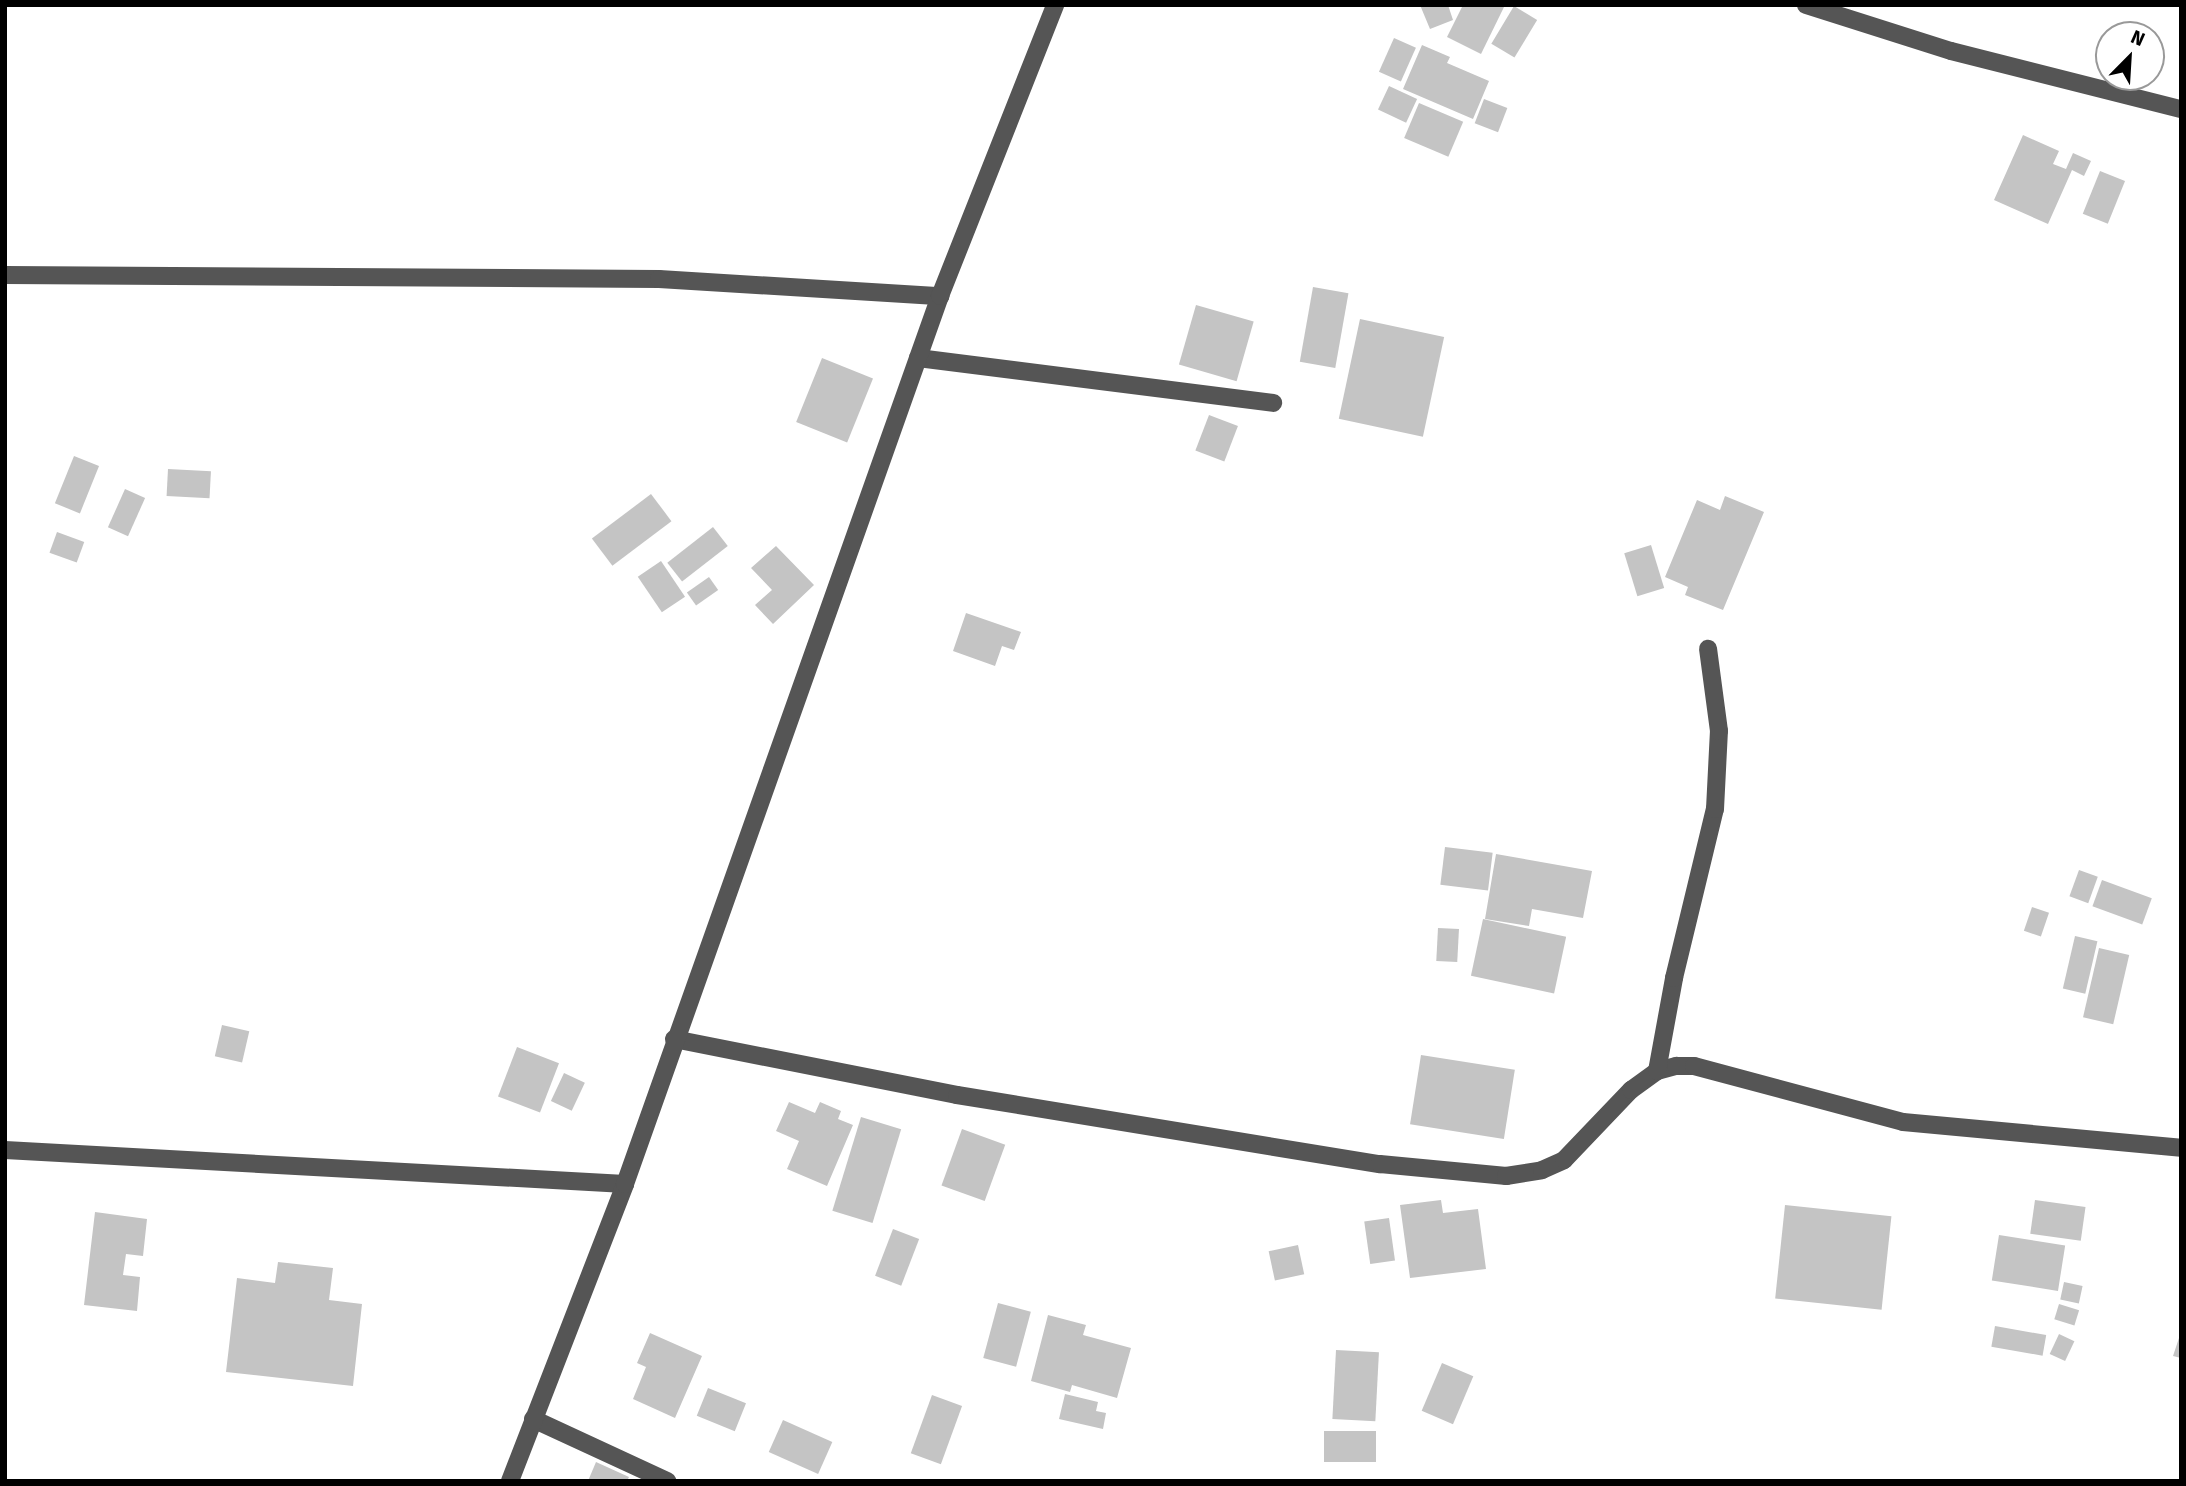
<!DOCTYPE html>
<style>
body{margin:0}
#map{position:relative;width:2186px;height:1486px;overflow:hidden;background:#fff;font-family:"Fira Sans",sans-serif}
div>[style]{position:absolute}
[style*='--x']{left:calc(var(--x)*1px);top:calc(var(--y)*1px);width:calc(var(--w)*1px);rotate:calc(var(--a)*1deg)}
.building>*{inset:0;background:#c4c4c4;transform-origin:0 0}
.minor>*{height:18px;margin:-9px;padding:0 9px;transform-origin:9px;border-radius:9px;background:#555}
span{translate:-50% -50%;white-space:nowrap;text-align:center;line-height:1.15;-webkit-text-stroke:5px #fff;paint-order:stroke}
.frame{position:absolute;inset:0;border:7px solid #000;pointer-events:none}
.north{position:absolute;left:2095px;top:21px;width:70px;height:70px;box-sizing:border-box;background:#fff;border:2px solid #999;border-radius:50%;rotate:24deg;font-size:19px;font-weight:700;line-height:28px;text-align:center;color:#000}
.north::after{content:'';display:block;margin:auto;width:24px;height:32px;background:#000;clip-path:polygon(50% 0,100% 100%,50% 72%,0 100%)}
</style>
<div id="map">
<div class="building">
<div style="clip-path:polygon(1420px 5px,1448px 5px,1453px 20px,1430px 29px)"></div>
<div style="clip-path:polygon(1463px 5px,1505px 5px,1481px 54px,1447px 37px)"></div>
<div style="left:1514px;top:6px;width:27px;height:44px;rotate:31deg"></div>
<div style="left:1394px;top:38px;width:24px;height:37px;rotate:24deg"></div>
<div style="clip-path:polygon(1422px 45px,1450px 57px,1447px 63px,1489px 81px,1473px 119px,1403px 89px)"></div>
<div style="left:1389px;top:86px;width:31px;height:26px;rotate:25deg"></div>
<div style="left:1484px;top:99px;width:25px;height:26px;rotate:21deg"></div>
<div style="left:1419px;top:103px;width:48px;height:38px;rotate:23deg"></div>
<div style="clip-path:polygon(2023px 135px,2059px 151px,2053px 164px,2066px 169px,2073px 153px,2091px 161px,2084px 176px,2072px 170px,2048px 224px,1994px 200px)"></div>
<div style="left:2100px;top:171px;width:27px;height:46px;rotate:22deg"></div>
<div style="left:1313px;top:287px;width:36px;height:76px;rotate:10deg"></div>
<div style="left:1196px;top:305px;width:60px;height:62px;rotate:16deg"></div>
<div style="left:1360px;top:319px;width:86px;height:102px;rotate:12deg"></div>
<div style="left:822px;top:358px;width:55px;height:69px;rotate:22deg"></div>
<div style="left:1209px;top:415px;width:31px;height:38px;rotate:21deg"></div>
<div style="left:74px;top:456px;width:27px;height:51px;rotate:22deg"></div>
<div style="left:168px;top:469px;width:43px;height:27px;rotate:3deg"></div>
<div style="left:125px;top:489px;width:22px;height:42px;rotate:24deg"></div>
<div style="left:651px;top:494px;width:34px;height:74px;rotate:53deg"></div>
<div style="clip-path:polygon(1725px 496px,1764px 512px,1723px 610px,1685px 595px,1688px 587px,1665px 577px,1697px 500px,1720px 510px)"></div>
<div style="left:713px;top:527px;width:24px;height:58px;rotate:52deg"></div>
<div style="left:57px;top:532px;width:29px;height:22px;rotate:20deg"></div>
<div style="left:1651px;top:545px;width:45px;height:28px;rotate:73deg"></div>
<div style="clip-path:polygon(776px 546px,814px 585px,773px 624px,755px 605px,772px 590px,751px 568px)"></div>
<div style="left:661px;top:561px;width:43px;height:28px;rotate:56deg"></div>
<div style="left:709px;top:577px;width:16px;height:27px;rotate:55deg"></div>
<div style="clip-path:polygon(966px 613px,1021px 632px,1014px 650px,1002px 646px,995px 666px,953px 651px)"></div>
<div style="left:1445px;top:847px;width:48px;height:38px;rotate:7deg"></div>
<div style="clip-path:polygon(1496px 854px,1592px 871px,1583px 918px,1532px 909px,1529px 926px,1485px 919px)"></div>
<div style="left:2079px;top:870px;width:20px;height:28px;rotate:20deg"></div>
<div style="left:2102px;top:880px;width:53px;height:28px;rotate:20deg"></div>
<div style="left:2032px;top:907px;width:18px;height:25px;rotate:19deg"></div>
<div style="left:1483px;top:919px;width:85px;height:58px;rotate:12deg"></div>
<div style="left:1438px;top:928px;width:21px;height:33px;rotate:3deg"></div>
<div style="left:2075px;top:936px;width:23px;height:54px;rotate:13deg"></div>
<div style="left:2099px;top:948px;width:31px;height:71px;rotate:13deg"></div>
<div style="left:222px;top:1025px;width:28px;height:32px;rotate:13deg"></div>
<div style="left:517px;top:1047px;width:45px;height:53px;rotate:21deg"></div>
<div style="left:1421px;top:1055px;width:95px;height:70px;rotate:9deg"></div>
<div style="left:564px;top:1073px;width:23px;height:31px;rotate:25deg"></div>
<div style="clip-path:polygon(789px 1102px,815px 1113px,820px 1102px,841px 1111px,838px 1119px,853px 1125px,827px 1186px,787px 1169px,799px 1141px,776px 1131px)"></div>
<div style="left:861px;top:1117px;width:42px;height:98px;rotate:17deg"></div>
<div style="left:962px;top:1129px;width:46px;height:60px;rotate:20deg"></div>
<div style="clip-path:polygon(1441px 1200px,1443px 1213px,1478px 1209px,1486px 1269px,1410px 1278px,1400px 1205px)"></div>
<div style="left:2035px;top:1200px;width:51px;height:34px;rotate:8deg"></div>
<div style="left:1785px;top:1205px;width:107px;height:94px;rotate:6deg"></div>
<div style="clip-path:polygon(95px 1212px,147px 1219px,143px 1256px,126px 1254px,123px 1275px,140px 1277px,137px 1311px,84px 1305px)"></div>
<div style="left:1389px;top:1218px;width:43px;height:25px;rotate:82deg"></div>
<div style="left:893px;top:1229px;width:28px;height:50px;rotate:21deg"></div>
<div style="left:1999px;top:1235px;width:67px;height:46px;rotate:9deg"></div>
<div style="left:1298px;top:1245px;width:30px;height:30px;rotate:78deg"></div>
<div style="clip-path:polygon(278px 1262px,333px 1268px,329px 1300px,362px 1304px,353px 1386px,226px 1372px,237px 1278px,275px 1283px)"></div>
<div style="left:2064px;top:1282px;width:19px;height:18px;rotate:12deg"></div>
<div style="left:998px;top:1303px;width:34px;height:57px;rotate:15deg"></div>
<div style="left:2059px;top:1304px;width:21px;height:16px;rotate:17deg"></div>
<div style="clip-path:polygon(1048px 1315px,1086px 1325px,1083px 1335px,1131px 1348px,1117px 1398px,1072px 1385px,1070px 1392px,1031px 1381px)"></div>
<div style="left:1995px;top:1326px;width:52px;height:21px;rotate:10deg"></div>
<div style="clip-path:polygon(650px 1333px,702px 1356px,675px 1418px,633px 1399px,646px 1367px,637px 1363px)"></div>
<div style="left:2059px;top:1334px;width:17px;height:22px;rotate:25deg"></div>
<div style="clip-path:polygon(2179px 1338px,2181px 1338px,2181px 1358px,2173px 1356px)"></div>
<div style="left:1336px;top:1350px;width:43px;height:69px;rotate:3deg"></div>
<div style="left:1442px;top:1363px;width:34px;height:52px;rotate:23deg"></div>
<div style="left:708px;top:1388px;width:41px;height:30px;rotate:22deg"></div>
<div style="clip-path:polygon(1065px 1394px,1098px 1402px,1096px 1411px,1106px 1413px,1103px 1429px,1059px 1419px)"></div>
<div style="left:932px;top:1395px;width:32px;height:62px;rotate:20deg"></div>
<div style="left:783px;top:1420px;width:54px;height:35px;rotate:24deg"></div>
<div style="left:1376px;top:1431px;width:31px;height:52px;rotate:90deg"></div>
<div style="clip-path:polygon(596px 1462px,629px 1477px,627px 1481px,588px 1481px)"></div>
</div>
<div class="minor">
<div style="--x:1806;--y:5;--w:152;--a:17.6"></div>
<div style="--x:1951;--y:51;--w:237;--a:14.2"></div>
<div style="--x:5;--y:275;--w:654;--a:0.35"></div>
<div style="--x:659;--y:279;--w:282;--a:3.5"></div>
<div style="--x:918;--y:358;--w:358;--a:7.2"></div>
<div style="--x:674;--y:1039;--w:288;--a:11.2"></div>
<div style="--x:957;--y:1095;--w:429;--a:9.3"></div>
<div style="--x:1380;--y:1164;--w:127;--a:5.4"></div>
<div style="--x:1506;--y:1176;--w:36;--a:-9"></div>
<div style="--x:1542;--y:1170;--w:24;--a:-24"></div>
<div style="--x:1564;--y:1160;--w:97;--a:-46.3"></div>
<div style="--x:1631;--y:1090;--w:32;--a:-36"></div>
<div style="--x:1657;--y:1071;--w:20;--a:-15"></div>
<div style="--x:1676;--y:1066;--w:18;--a:0"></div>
<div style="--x:1694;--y:1066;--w:216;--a:15"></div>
<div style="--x:1903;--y:1122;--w:279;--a:5.3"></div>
<div style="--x:1657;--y:1071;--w:95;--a:-79.6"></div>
<div style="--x:1674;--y:978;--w:174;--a:-76.4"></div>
<div style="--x:1715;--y:809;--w:78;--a:-87.1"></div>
<div style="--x:1719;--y:731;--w:83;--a:-97.6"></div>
<div style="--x:5;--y:1150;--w:621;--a:3.14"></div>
<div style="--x:533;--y:1419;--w:148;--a:24.8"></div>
<div style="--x:510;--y:1481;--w:318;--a:-68.8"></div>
<div style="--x:625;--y:1184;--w:942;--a:-70.47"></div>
<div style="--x:940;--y:296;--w:313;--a:-68.4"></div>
</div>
<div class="frame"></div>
<div class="north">N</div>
</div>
